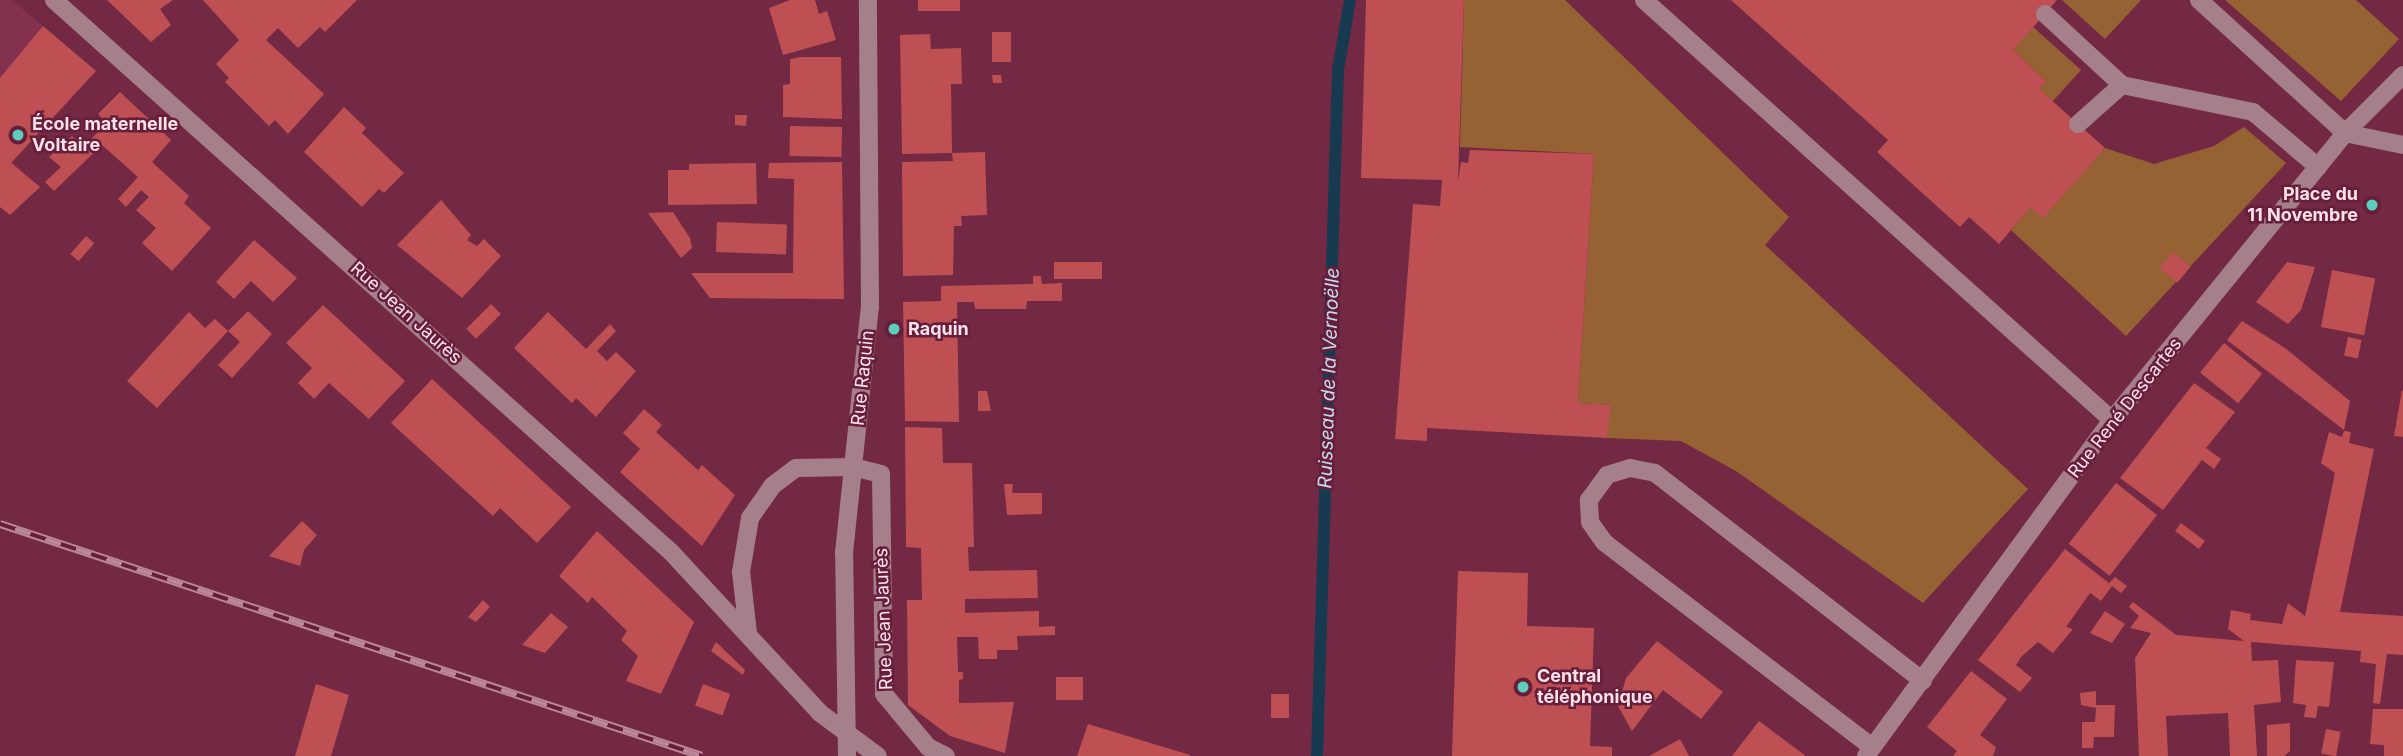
<!DOCTYPE html>
<meta charset="utf-8">
<style>
body{margin:0}
#map{position:relative;width:2403px;height:756px;overflow:hidden;background:#732944;font-family:Inter,sans-serif}
div>[style]{position:absolute}
[style*='--x']{left:calc(var(--x)*1px);top:calc(var(--y)*1px);width:calc(var(--w)*1px);rotate:calc(var(--a)*1deg)}
.built>*{inset:0;background:#83314f}
.green>*{inset:0;background:#966234}
.stream>*{height:12px;margin:-6px;padding:0 6px;transform-origin:6px;border-radius:6px;background:#183a51}
.building>*{inset:0;background:#be5054;transform-origin:0 0}
.minor>*{height:18px;margin:-9px;padding:0 9px;transform-origin:9px;border-radius:9px;background:#a5808a}
.rail>*{height:8px;margin-top:-4px;transform-origin:0;background:repeating-linear-gradient(90deg,#671e3a 0 16px,#ba8899 0 32px);box-sizing:border-box;border-block:2px solid #ba8899}
.dots>*{width:19px;height:19px;translate:-50% -50%;box-sizing:border-box;border:4px solid #671e3a;border-radius:50%}
span{translate:-50% -50%;white-space:nowrap;text-align:center;line-height:1.15;-webkit-text-stroke:5px #671e3a;paint-order:stroke}
.poi-label{font-size:18px;color:#fee2e9;font-weight:700}
.left{translate:0 -50%;text-align:left}
.right{translate:-100% -50%;text-align:right}
.street-label{font-size:18px;color:#fee2e9}
.water-label{font-size:19px;color:#c5dced;font-style:italic}
</style>
<div id="map">
<div class="built">
<div style="clip-path:polygon(0 0,12px 0,96px 71px,12px 162px,40px 187px,10px 215px,0 207px)"></div>
</div>
<div class="green">
<div style="clip-path:polygon(1464px 0,1565px 0,1789px 217px,1765px 245px,2028px 489px,1923px 603px,1736px 471px,1681px 441px,1607px 438px,1610px 405px,1578px 403px,1594px 154px,1460px 147px)"></div>
<div style="clip-path:polygon(2062px 0,2141px 0,2105px 39px)"></div>
<div style="clip-path:polygon(2225px 0,2356px 0,2399px 39px,2341px 101px)"></div>
<div style="clip-path:polygon(2033px 27px,2081px 70px,2052px 102px,2039px 89px,2046px 81px,2013px 50px)"></div>
<div style="clip-path:polygon(2244px 127px,2286px 163px,2126px 336px,2011px 230px,2031px 207px,2043px 217px,2105px 148px,2154px 164px,2214px 146px)"></div>
</div>
<div class="stream">
<div style="--x:1317;--y:756;--w:686;--a:-88.25"></div>
<div style="--x:1338;--y:70;--w:71;--a:-80.3"></div>
</div>
<div class="building">
<div style="clip-path:polygon(107px 0,173px 0,160px 9px,171px 25px,151px 42px)"></div>
<div style="clip-path:polygon(203px 0,357px 0,325px 32px,320px 27px,298px 48px,278px 28px,266px 40px,324px 94px,288px 134px,275px 120px,269px 126px,225px 82px,229px 78px,216px 64px,239px 40px)"></div>
<div style="clip-path:polygon(790px 0,815px 0,819px 14px,827px 11px,836px 40px,783px 55px,769px 8px)"></div>
<div style="left:918px;top:0;width:42px;height:11px"></div>
<div style="clip-path:polygon(1366px 0,1464px 0,1458px 181px,1461px 162px,1468px 163px,1470px 150px,1594px 154px,1578px 403px,1611px 405px,1607px 438px,1427px 428px,1427px 441px,1395px 439px,1413px 204px,1440px 206px,1442px 180px,1361px 178px)"></div>
<div style="clip-path:polygon(1731px 0,2057px 0,2013px 50px,2046px 81px,2039px 89px,2105px 148px,2043px 218px,2031px 207px,1999px 244px,1969px 217px,1960px 227px,1877px 152px,1888px 140px)"></div>
<div style="clip-path:polygon(43px 26px,96px 71px,11px 163px,40px 187px,10px 215px,0 207px,0 78px)"></div>
<div style="left:992px;top:32px;width:19px;height:30px"></div>
<div style="clip-path:polygon(930px 34px,931px 49px,961px 48px,962px 84px,951px 84px,952px 153px,902px 154px,900px 35px)"></div>
<div style="clip-path:polygon(801px 57px,841px 57px,842px 119px,783px 117px,783px 85px,790px 84px,790px 59px)"></div>
<div style="clip-path:polygon(992px 75px,1001px 75px,1002px 83px,993px 83px)"></div>
<div style="clip-path:polygon(120px 92px,171px 140px,152px 162px,189px 196px,184px 203px,211px 228px,172px 271px,142px 243px,156px 228px,136px 210px,149px 197px,141px 190px,126px 207px,118px 199px,138px 177px,102px 145px,54px 191px,45px 182px,61px 167px,49px 157px,72px 136px,83px 147px,107px 123px,98px 114px)"></div>
<div style="clip-path:polygon(344px 107px,366px 128px,362px 133px,404px 173px,384px 193px,379px 189px,362px 207px,304px 152px)"></div>
<div style="clip-path:polygon(735px 115px,747px 115px,746px 126px,735px 125px)"></div>
<div style="left:790px;top:126px;width:52px;height:30px;rotate:1deg"></div>
<div style="clip-path:polygon(985px 152px,987px 215px,961px 216px,962px 226px,954px 226px,953px 275px,903px 276px,902px 162px,953px 161px,952px 153px)"></div>
<div style="clip-path:polygon(842px 162px,844px 299px,710px 298px,691px 273px,793px 273px,794px 179px,768px 178px,769px 163px)"></div>
<div style="clip-path:polygon(756px 163px,757px 204px,668px 205px,668px 170px,689px 170px,689px 164px)"></div>
<div style="clip-path:polygon(441px 200px,471px 235px,467px 240px,477px 246px,484px 239px,501px 256px,462px 298px,397px 245px)"></div>
<div style="clip-path:polygon(673px 212px,690px 238px,692px 248px,681px 258px,648px 213px)"></div>
<div style="left:717px;top:222px;width:70px;height:30px;rotate:2deg"></div>
<div style="left:86px;top:236px;width:11px;height:24px;rotate:41deg"></div>
<div style="clip-path:polygon(254px 240px,297px 278px,273px 302px,251px 281px,234px 299px,216px 282px)"></div>
<div style="left:2173px;top:252px;width:23px;height:21px;rotate:40deg"></div>
<div style="left:1102px;top:262px;width:17px;height:48px;rotate:90deg"></div>
<div style="clip-path:polygon(2287px 262px,2315px 267px,2301px 310px,2288px 324px,2256px 302px)"></div>
<div style="left:2332px;top:270px;width:44px;height:58px;rotate:11deg"></div>
<div style="clip-path:polygon(1033px 276px,1041px 276px,1042px 284px,1062px 283px,1062px 301px,1027px 301px,1026px 309px,975px 309px,974px 302px,957px 302px,959px 422px,905px 421px,903px 302px,941px 301px,941px 286px,1033px 284px)"></div>
<div style="left:491px;top:304px;width:14px;height:35px;rotate:45deg"></div>
<div style="clip-path:polygon(323px 305px,405px 381px,369px 419px,329px 383px,314px 399px,298px 383px,312px 368px,286px 343px)"></div>
<div style="clip-path:polygon(248px 311px,272px 334px,232px 378px,218px 365px,240px 342px,228px 331px)"></div>
<div style="clip-path:polygon(189px 312px,205px 328px,215px 319px,228px 331px,157px 408px,127px 381px)"></div>
<div style="clip-path:polygon(548px 312px,586px 349px,610px 324px,616px 331px,597px 351px,607px 361px,616px 352px,636px 371px,596px 417px,576px 398px,572px 403px,514px 348px)"></div>
<div style="clip-path:polygon(2242px 321px,2285px 348px,2350px 401px,2344px 430px,2227px 340px)"></div>
<div style="left:2348px;top:337px;width:14px;height:19px;rotate:12deg"></div>
<div style="left:2224px;top:343px;width:49px;height:38px;rotate:39deg"></div>
<div style="clip-path:polygon(432px 379px,571px 507px,537px 543px,500px 508px,493px 516px,391px 423px)"></div>
<div style="clip-path:polygon(2194px 383px,2235px 412px,2206px 448px,2221px 459px,2214px 469px,2202px 460px,2163px 510px,2120px 478px)"></div>
<div style="clip-path:polygon(2402px 390px,2403px 391px,2403px 437px,2394px 436px)"></div>
<div style="clip-path:polygon(978px 391px,987px 391px,991px 411px,978px 411px)"></div>
<div style="clip-path:polygon(644px 409px,662px 425px,656px 432px,698px 470px,702px 465px,735px 495px,702px 546px,620px 472px,640px 449px,623px 433px)"></div>
<div style="clip-path:polygon(905px 427px,942px 428px,943px 463px,972px 463px,974px 547px,968px 547px,969px 571px,1037px 570px,1038px 598px,965px 599px,965px 613px,1039px 611px,1039px 627px,1055px 626px,1055px 635px,1017px 636px,1018px 650px,997px 650px,997px 659px,979px 659px,978px 637px,957px 637px,958px 672px,963px 672px,963px 679px,959px 680px,959px 703px,1014px 702px,1005px 753px,950px 736px,908px 705px,907px 600px,922px 600px,921px 548px,906px 547px)"></div>
<div style="clip-path:polygon(2344px 431px,2351px 432px,2349px 443px,2374px 449px,2340px 612px,2403px 616px,2403px 655px,2387px 654px,2380px 704px,2373px 703px,2376px 664px,2360px 662px,2361px 651px,2251px 642px,2252px 661px,2278px 660px,2281px 702px,2254px 705px,2257px 756px,2230px 756px,2228px 713px,2166px 716px,2168px 756px,2139px 756px,2135px 658px,2151px 633px,2130px 628px,2139px 616px,2129px 607px,2133px 602px,2176px 635px,2244px 641px,2228px 629px,2231px 610px,2251px 614px,2250px 620px,2282px 624px,2288px 603px,2305px 616px,2335px 473px,2321px 463px,2329px 432px,2342px 437px)"></div>
<div style="left:2116px;top:483px;width:52px;height:77px;rotate:38deg"></div>
<div style="clip-path:polygon(1004px 484px,1013px 484px,1012px 493px,1042px 493px,1042px 514px,1007px 515px)"></div>
<div style="clip-path:polygon(302px 521px,317px 535px,304px 550px,300px 566px,269px 556px)"></div>
<div style="left:2181px;top:523px;width:30px;height:10px;rotate:37deg"></div>
<div style="clip-path:polygon(597px 531px,694px 622px,661px 694px,626px 681px,638px 656px,621px 640px,627px 631px,592px 597px,588px 603px,559px 576px)"></div>
<div style="clip-path:polygon(2065px 549px,2109px 583px,2115px 577px,2127px 586px,2121px 593px,2112px 586px,2101px 601px,2090px 593px,2066px 627px,2073px 629px,2053px 653px,2038px 642px,2021px 657px,2016px 665px,2032px 678px,2020px 692px,1978px 660px)"></div>
<div style="clip-path:polygon(1458px 571px,1528px 573px,1527px 626px,1594px 628px,1590px 746px,1612px 747px,1612px 756px,1452px 756px)"></div>
<div style="clip-path:polygon(483px 600px,490px 607px,476px 622px,468px 617px)"></div>
<div style="clip-path:polygon(2105px 611px,2125px 624px,2112px 643px,2090px 633px)"></div>
<div style="clip-path:polygon(551px 613px,568px 627px,545px 653px,522px 645px)"></div>
<div style="clip-path:polygon(1657px 641px,1723px 692px,1701px 719px,1663px 690px,1632px 731px,1618px 706px,1626px 678px)"></div>
<div style="clip-path:polygon(716px 642px,745px 670px,743px 675px,711px 651px)"></div>
<div style="clip-path:polygon(2296px 660px,2334px 662px,2329px 707px,2318px 706px,2316px 718px,2304px 717px,2306px 705px,2293px 703px)"></div>
<div style="clip-path:polygon(1971px 671px,2007px 699px,1980px 735px,1996px 747px,1993px 756px,1953px 756px,1957px 751px,1927px 727px)"></div>
<div style="left:1056px;top:677px;width:27px;height:23px"></div>
<div style="clip-path:polygon(316px 684px,349px 695px,331px 756px,295px 756px)"></div>
<div style="left:703px;top:684px;width:29px;height:23px;rotate:20deg"></div>
<div style="clip-path:polygon(2096px 691px,2096px 705px,2115px 705px,2114px 737px,2094px 737px,2093px 748px,2082px 748px,2082px 722px,2095px 722px,2096px 708px,2081px 705px,2080px 693px)"></div>
<div style="left:1271px;top:694px;width:18px;height:24px"></div>
<div style="clip-path:polygon(2373px 709px,2403px 709px,2403px 756px,2384px 756px,2384px 745px,2370px 744px)"></div>
<div style="clip-path:polygon(1759px 721px,1806px 756px,1732px 756px)"></div>
<div style="clip-path:polygon(2290px 723px,2290px 751px,2284px 756px,2267px 756px,2267px 725px)"></div>
<div style="clip-path:polygon(1088px 724px,1190px 755px,1190px 756px,1077px 756px)"></div>
<div style="left:2326px;top:729px;width:15px;height:25px;rotate:11deg"></div>
<div style="clip-path:polygon(1680px 739px,1689px 756px,1649px 756px)"></div>
</div>
<div class="minor">
<div style="--x:54;--y:0;--w:828;--a:41.82"></div>
<div style="--x:671;--y:552;--w:219;--a:47.2"></div>
<div style="--x:820;--y:713;--w:72;--a:36.6"></div>
<div style="--x:1644;--y:0;--w:629;--a:41.91"></div>
<div style="--x:2199;--y:0;--w:197;--a:42.3"></div>
<div style="--x:2345;--y:133;--w:59;--a:11.7"></div>
<div style="--x:2045;--y:14;--w:105;--a:42.7"></div>
<div style="--x:2122;--y:85;--w:134;--a:11.6"></div>
<div style="--x:2253;--y:112;--w:85;--a:40.2"></div>
<div style="--x:2078;--y:124;--w:59;--a:-41.6"></div>
<div style="--x:748;--y:633;--w:61;--a:-96.5"></div>
<div style="--x:741;--y:572;--w:55;--a:-80.5"></div>
<div style="--x:750;--y:518;--w:39;--a:-55"></div>
<div style="--x:772;--y:486;--w:30;--a:-37"></div>
<div style="--x:796;--y:468;--w:57;--a:-1"></div>
<div style="--x:853;--y:467;--w:29;--a:14"></div>
<div style="--x:881;--y:474;--w:220;--a:89.2"></div>
<div style="--x:884;--y:694;--w:69;--a:50.3"></div>
<div style="--x:928;--y:747;--w:20;--a:27"></div>
<div style="--x:1872;--y:747;--w:337;--a:-142.6"></div>
<div style="--x:1604;--y:542;--w:24;--a:-125"></div>
<div style="--x:1590;--y:522;--w:22;--a:-93"></div>
<div style="--x:1589;--y:500;--w:31;--a:-54"></div>
<div style="--x:1607;--y:475;--w:24;--a:-17"></div>
<div style="--x:1630;--y:468;--w:25;--a:11"></div>
<div style="--x:1655;--y:473;--w:339;--a:37.8"></div>
<div style="--x:847;--y:756;--w:203;--a:-90.8"></div>
<div style="--x:844;--y:553;--w:247;--a:-84"></div>
<div style="--x:870;--y:307;--w:307;--a:-90.4"></div>
<div style="--x:1866;--y:756;--w:416;--a:-53.8"></div>
<div style="--x:2112;--y:420;--w:370;--a:-50.9"></div>
<div style="--x:2345;--y:133;--w:82;--a:-45"></div>
</div>
<div class="rail">
<div style="--x:0;--y:524;--w:739;--a:18.29"></div>
</div>
<div class="dots">
<div style="left:18px;top:135px;background:#5ccebb"></div>
<div style="left:2372px;top:205px;background:#5ccebb"></div>
<div style="left:894px;top:329px;background:#5ccebb"></div>
<div style="left:1523px;top:687px;background:#5ccebb"></div>
</div>
<div class="poi-label">
<span class="left" style="left:32px;top:135px">École maternelle<br>Voltaire</span>
<span class="right" style="left:2358px;top:205px">Place du<br>11 Novembre</span>
<span class="left" style="left:908px;top:329px">Raquin</span>
<span class="left" style="left:1537px;top:687px">Central<br>téléphonique</span>
</div>
<div class="street-label">
<span style="left:406px;top:313px;rotate:42deg">Rue Jean Jaurès</span>
<span style="left:863px;top:378px;rotate:-84deg">Rue Raquin</span>
<span style="left:2125px;top:408px;rotate:-52deg">Rue René Descartes</span>
<span style="left:884px;top:619px;rotate:-92deg">Rue Jean Jaurès</span>
</div>
<div class="water-label">
<span style="left:1329px;top:378px;rotate:-88deg">Ruisseau de la Vernoëlle</span>
</div>
</div>
